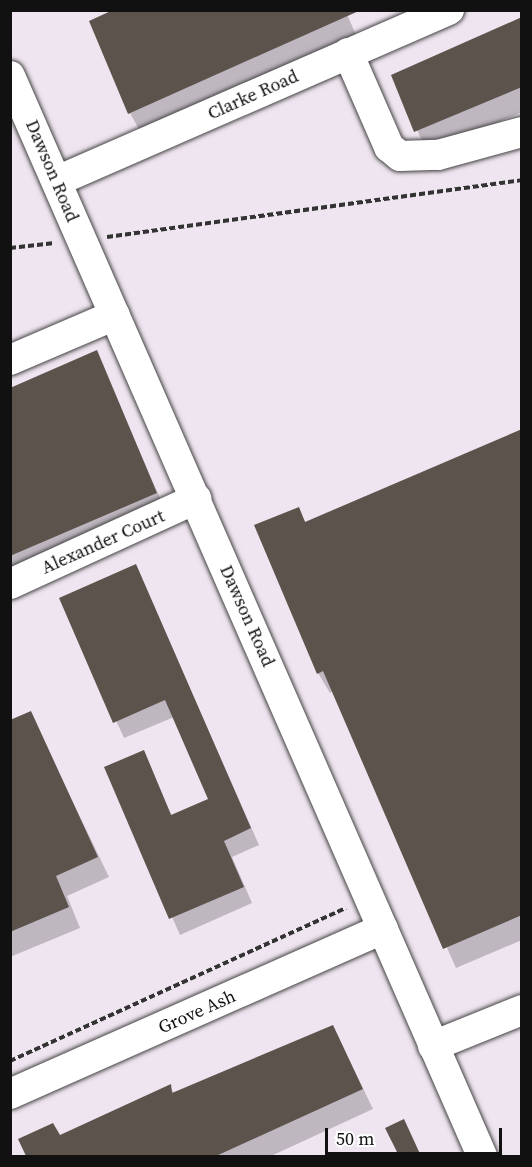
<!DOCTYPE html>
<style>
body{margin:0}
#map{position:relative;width:532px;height:1167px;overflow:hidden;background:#fffef5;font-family:"Source Serif 4",serif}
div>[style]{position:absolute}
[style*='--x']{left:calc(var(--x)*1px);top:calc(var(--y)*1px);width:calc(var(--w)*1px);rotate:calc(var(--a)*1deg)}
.industrial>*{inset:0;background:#efe5f0;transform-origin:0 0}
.shadow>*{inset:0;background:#0003}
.building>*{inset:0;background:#5b534c}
.path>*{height:4px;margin-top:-2px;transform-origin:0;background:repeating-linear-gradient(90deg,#333 0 6px,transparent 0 9px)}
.roads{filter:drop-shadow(0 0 2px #444) drop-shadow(0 0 2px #444)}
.minor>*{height:30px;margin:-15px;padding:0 15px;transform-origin:15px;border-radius:15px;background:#fff}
span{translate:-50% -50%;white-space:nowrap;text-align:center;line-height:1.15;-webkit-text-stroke:6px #fff;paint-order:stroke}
.street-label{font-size:18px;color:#111}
.frame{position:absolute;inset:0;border:12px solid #111;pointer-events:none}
.scale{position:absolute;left:325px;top:1128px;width:177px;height:27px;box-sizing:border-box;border:3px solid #111;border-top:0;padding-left:8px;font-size:18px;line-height:21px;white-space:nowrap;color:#111;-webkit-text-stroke:4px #fff;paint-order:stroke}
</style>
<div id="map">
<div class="industrial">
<div style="left:11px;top:11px;width:510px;height:1145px"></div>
</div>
<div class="shadow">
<div style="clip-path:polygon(345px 10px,357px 37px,141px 133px,130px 113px)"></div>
<div style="clip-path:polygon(522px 18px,522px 112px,427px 152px,393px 76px)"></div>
<div style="clip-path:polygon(96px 352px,167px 514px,10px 580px,10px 390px)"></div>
<div style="clip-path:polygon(522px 431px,522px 940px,456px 968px,333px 691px,330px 693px,318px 673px,298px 509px,306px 523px)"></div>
<div style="clip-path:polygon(136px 566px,259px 845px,232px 857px,252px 903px,180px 935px,106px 768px,144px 752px,172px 816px,210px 799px,174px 717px,124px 738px,61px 599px)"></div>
<div style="clip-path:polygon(30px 713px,109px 877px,67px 896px,80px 928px,10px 957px,10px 722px)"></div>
<div style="clip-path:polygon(333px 1027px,373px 1109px,271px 1156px,28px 1156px,20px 1139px,59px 1137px,170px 1086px,174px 1093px)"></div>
</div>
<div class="building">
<div style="clip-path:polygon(113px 10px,361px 10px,128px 114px,89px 21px)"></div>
<div style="clip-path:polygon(522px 17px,522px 87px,414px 132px,391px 75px)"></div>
<div style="clip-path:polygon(97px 350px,157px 493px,10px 556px,10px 388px)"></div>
<div style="clip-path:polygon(522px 429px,522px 915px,443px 949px,323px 671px,317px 674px,254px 525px,299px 507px,305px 522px)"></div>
<div style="clip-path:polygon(136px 564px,251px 828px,224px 841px,244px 887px,169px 919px,104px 767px,144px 750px,171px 815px,208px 799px,165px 700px,113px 723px,59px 598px)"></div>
<div style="clip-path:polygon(31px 711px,98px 857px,56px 876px,69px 907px,10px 932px,10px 720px)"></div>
<div style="clip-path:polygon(333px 1025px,363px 1089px,216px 1156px,26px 1156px,18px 1139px,53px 1123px,60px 1135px,171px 1084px,172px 1093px)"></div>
<div style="clip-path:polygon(404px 1119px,421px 1156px,399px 1156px,385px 1128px)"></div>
</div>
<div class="path">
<div style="--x:107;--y:237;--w:419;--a:-7.8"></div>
<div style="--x:10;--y:248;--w:45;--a:-6.3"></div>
<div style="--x:10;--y:1061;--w:369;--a:-24.5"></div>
</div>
<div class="roads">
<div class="minor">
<div style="--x:348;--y:53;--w:103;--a:66.4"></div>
<div style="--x:389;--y:147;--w:14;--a:39"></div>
<div style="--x:400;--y:156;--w:38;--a:-2"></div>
<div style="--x:438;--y:155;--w:87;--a:-15.3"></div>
<div style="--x:10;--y:76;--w:1179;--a:66.39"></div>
<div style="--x:57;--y:181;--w:428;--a:-23.6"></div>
<div style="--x:10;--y:360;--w:114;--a:-23.2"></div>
<div style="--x:10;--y:584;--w:205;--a:-24.6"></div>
<div style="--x:433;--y:1046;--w:96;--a:-22"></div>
<div style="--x:10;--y:1094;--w:408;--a:-23.9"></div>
</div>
</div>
<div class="street-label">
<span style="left:253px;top:95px;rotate:-24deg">Clarke Road</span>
<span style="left:52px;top:171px;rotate:67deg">Dawson Road</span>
<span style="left:103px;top:542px;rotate:-24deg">Alexander Court</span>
<span style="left:247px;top:616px;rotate:66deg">Dawson Road</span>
<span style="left:197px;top:1012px;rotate:-24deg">Grove Ash</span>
</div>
<div class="frame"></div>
<div class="scale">50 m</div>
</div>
